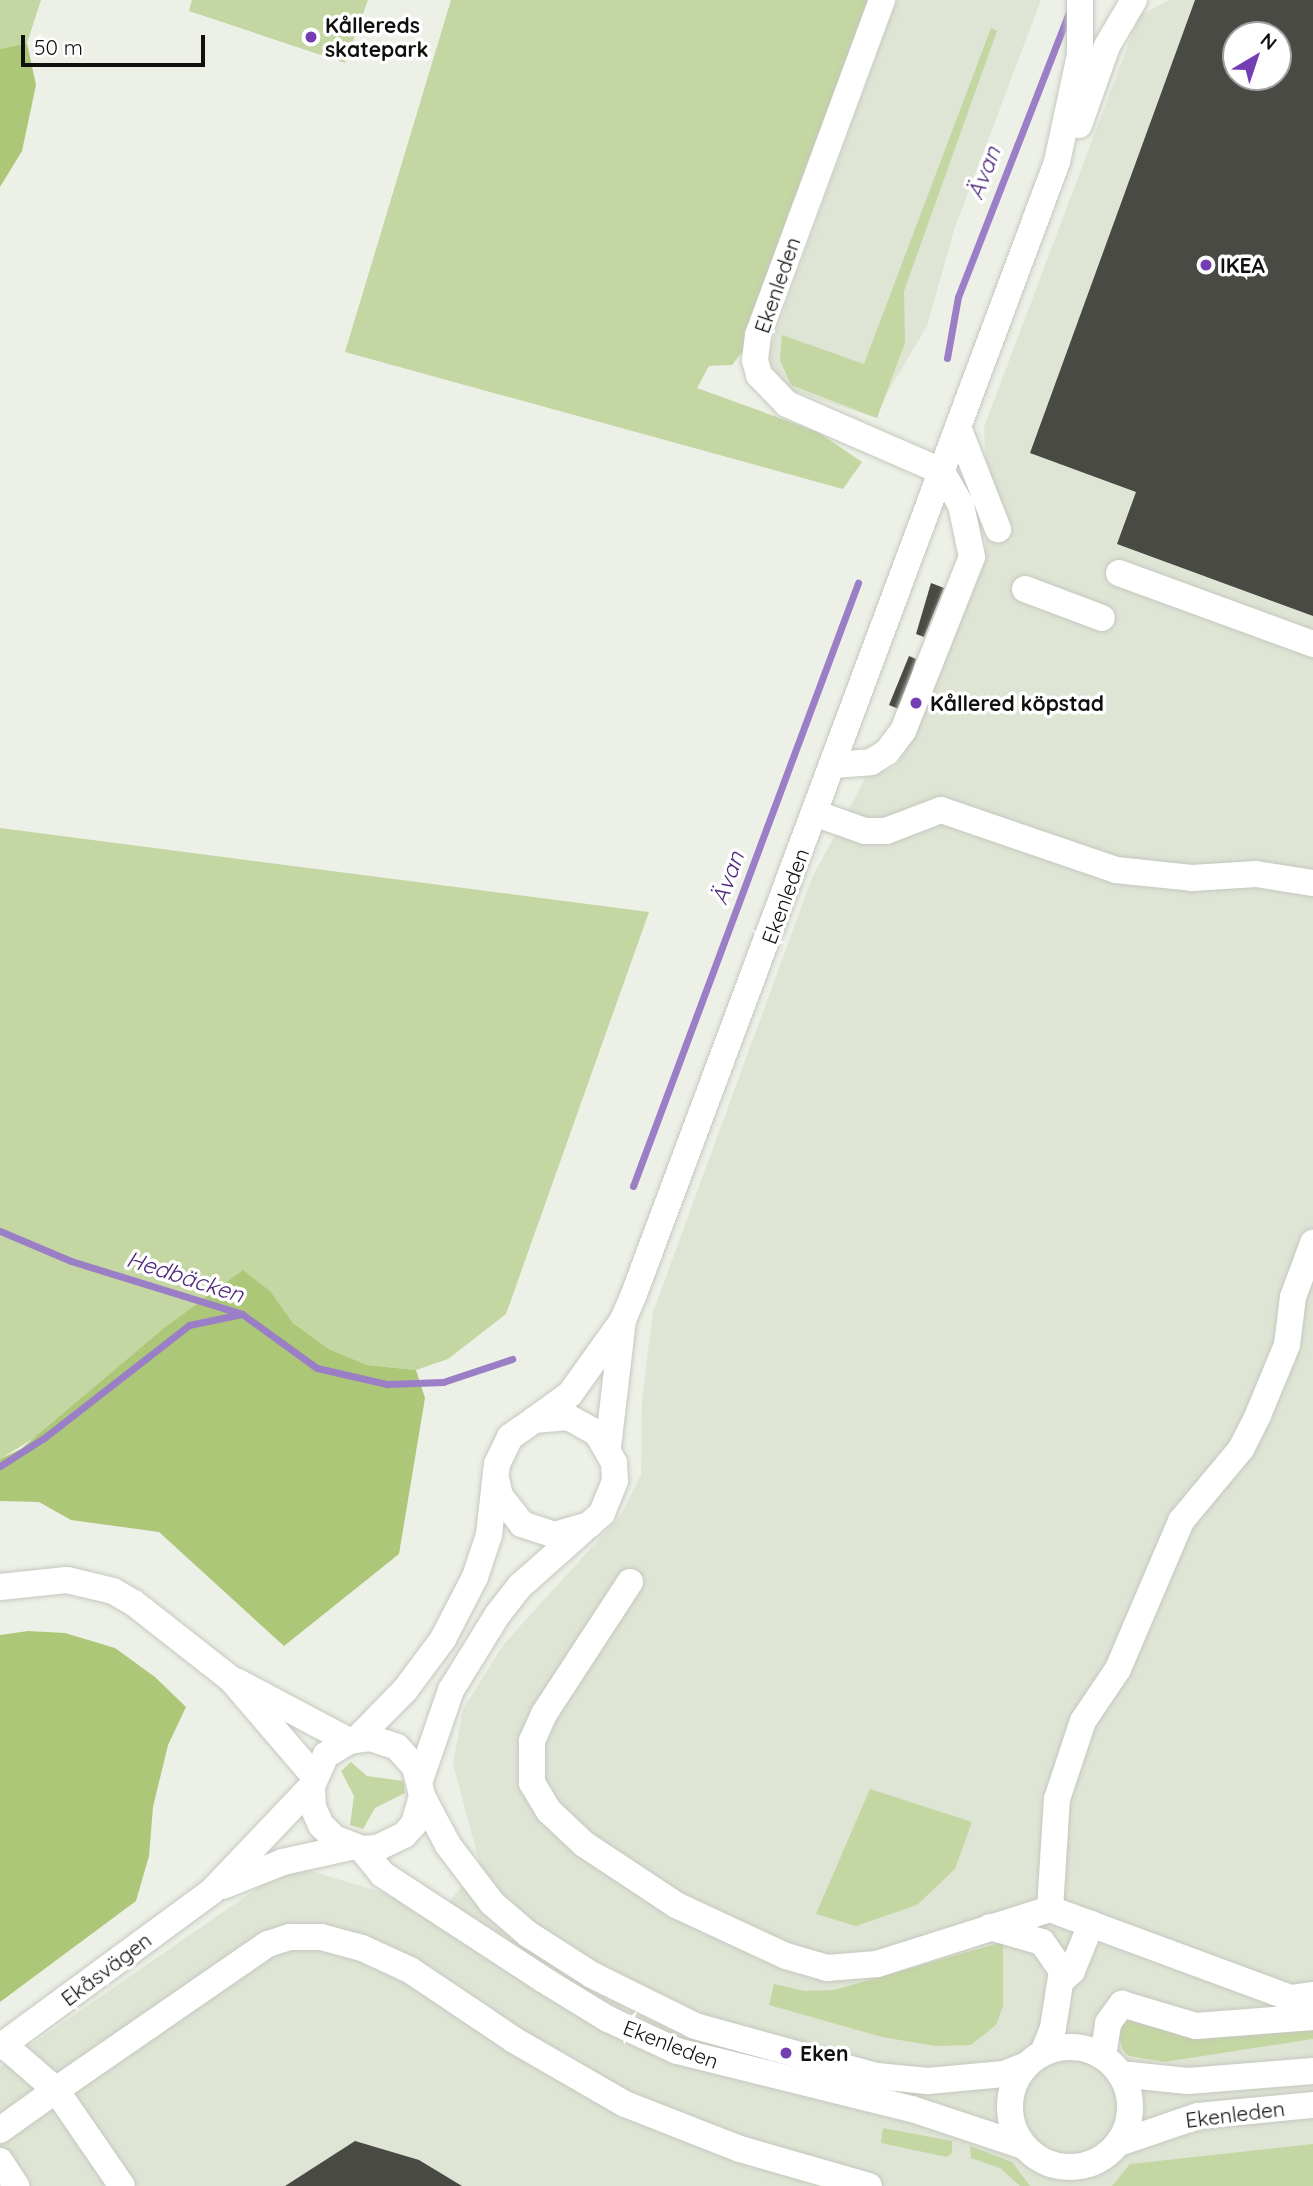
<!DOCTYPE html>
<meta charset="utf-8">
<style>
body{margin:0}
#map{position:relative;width:1313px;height:2186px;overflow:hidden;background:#ecf0e6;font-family:Quicksand,sans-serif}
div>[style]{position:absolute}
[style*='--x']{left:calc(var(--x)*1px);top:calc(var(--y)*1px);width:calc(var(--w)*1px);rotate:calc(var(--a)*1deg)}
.built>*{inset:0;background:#dfe5d5}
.green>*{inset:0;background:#c4d6a2}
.forest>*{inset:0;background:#adc778}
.stream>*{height:7px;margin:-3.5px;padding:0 3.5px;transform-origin:3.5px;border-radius:3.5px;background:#9b7fc6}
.building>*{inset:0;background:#484a43}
.roads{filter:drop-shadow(0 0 2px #c5c8bf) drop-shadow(0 0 2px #c5c8bf)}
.minor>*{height:26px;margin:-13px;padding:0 13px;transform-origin:13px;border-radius:13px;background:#fff}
.minor>.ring{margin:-13px;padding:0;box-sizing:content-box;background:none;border:26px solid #fff;border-radius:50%}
.dots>*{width:19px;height:19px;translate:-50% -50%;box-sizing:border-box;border:4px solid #fff;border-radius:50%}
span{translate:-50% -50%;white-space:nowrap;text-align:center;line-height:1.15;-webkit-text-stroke:7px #fff;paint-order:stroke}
.poi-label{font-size:21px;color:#10110e;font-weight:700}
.left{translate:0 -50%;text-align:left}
.street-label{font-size:21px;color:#10110e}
.water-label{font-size:23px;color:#4f277c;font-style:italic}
.north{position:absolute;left:1222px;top:21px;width:70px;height:70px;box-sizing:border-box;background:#fff;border:2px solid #9fa09f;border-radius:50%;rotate:39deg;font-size:19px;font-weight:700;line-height:28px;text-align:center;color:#10110e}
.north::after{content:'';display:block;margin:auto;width:24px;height:32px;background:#753db3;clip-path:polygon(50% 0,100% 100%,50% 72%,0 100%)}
.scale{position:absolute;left:21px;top:35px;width:184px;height:32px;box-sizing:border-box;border:4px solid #10110e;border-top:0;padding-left:9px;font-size:21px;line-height:24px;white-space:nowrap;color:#10110e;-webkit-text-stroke:5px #fff;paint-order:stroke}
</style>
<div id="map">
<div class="built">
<div style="clip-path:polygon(897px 0,1041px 0,954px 230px,927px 326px,873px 417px,793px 391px,774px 376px,768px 354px)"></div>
<div style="clip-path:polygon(evenodd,1170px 0,1313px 0,1313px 2024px,1129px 2056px,1165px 2062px,1313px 2039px,1313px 2186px,0 2186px,0 2066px,271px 1879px,304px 1869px,387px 1894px,432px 1922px,480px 1865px,453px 1764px,463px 1709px,504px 1644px,621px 1515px,641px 1475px,642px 1399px,653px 1312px,812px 878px,866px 777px,895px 767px,908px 747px,982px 568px,988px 528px,984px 427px,1139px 16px,1170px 0,1236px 35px,1278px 35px,1278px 77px,1236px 77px,1236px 35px)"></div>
</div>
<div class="green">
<div style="clip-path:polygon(0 0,41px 0,27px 43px,0 49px)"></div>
<div style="clip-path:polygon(192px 0,368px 0,345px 63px,189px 11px)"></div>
<div style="clip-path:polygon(451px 0,879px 0,747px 346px,732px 365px,709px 366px,697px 388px,818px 432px,862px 462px,843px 489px,345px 352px)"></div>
<div style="clip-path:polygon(991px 28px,997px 31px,904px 291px,905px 343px,877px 418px,791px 385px,780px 360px,782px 335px,864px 364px)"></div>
<div style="clip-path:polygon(0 828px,649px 912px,506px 1314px,448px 1359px,416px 1370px,367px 1365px,329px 1349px,293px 1323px,271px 1292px,0 1459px)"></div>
<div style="clip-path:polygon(351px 1762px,367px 1776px,403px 1781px,404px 1785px,405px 1793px,375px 1808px,363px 1829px,350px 1825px,354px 1796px,341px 1771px)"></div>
<div style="clip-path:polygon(870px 1789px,972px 1822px,955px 1869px,917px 1905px,856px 1926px,816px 1914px)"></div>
<div style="clip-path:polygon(1003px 1942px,1003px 2006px,996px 2025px,971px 2045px,936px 2046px,882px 2037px,769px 2005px,774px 1984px,804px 1991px,834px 1990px)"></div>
<div style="clip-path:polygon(1130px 2017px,1313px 2024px,1313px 2039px,1165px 2062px,1129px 2056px,1123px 2050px,1117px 2032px)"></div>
<div style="clip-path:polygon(883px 2128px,952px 2141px,952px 2153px,947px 2157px,881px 2143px)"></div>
<div style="clip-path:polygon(1313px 2144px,1313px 2186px,1112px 2186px,1130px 2164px)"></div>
<div style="clip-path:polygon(970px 2146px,1012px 2162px,1030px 2186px,1020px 2186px,1000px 2168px,971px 2158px)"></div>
</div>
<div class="forest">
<div style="clip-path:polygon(27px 43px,36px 85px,22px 151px,0 187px,0 49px)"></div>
<div style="clip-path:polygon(243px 1270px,271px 1292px,293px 1323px,329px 1349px,367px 1365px,416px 1370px,425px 1398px,399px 1554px,284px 1646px,159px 1532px,71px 1520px,39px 1502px,0 1501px,0 1459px,21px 1449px,163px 1329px)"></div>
<div style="clip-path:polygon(28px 1631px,65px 1633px,115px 1648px,155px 1677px,186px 1707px,168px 1745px,153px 1807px,149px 1856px,136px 1901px,0 2002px,0 1635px)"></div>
</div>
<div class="stream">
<div style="--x:947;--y:358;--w:62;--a:-79.8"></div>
<div style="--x:958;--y:297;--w:308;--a:-68.7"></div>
<div style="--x:633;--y:1186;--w:644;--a:-69.54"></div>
<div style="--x:0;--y:1231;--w:77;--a:22.9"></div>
<div style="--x:71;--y:1261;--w:179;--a:17.2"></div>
<div style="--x:242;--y:1314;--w:92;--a:35.8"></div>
<div style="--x:317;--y:1368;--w:72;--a:12.9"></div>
<div style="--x:387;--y:1384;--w:56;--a:-2"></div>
<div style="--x:443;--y:1382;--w:73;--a:-18.4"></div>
<div style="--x:0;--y:1466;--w:52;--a:-32.5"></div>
<div style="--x:44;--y:1438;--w:184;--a:-37.9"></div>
<div style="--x:189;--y:1325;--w:54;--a:-11.7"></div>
</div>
<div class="building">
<div style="clip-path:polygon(evenodd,1195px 0,1313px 0,1313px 616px,1117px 544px,1136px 492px,1030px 453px,1195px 0,1236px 35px,1278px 35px,1278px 77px,1236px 77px,1236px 35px)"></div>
<div style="clip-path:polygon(931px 583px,944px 588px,924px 637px,916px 634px)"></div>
<div style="clip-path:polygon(909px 656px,916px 659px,901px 710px,889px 705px)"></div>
<div style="clip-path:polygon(355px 2141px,419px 2160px,462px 2186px,285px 2186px)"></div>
</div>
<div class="roads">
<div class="minor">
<div style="--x:882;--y:0;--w:357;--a:110.3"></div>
<div style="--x:758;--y:335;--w:25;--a:97"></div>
<div style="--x:755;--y:360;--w:16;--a:75"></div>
<div style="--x:759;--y:375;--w:40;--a:46"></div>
<div style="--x:787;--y:404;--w:168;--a:23.5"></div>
<div style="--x:1079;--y:125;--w:84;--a:-70.5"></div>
<div style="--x:1107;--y:46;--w:53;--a:-59.6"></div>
<div style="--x:958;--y:427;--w:110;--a:68.6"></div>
<div style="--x:1119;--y:573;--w:207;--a:20.1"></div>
<div style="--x:1025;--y:589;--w:82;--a:20.6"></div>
<div style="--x:832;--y:765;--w:39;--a:-4"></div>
<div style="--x:871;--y:762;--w:19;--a:-32"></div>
<div style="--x:887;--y:752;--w:26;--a:-53"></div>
<div style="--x:903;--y:731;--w:187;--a:-68.4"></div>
<div style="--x:972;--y:557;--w:53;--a:-101.9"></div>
<div style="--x:961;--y:505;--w:39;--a:-120"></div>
<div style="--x:814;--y:813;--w:54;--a:19.4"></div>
<div style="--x:865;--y:831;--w:21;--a:0"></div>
<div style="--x:886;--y:831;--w:59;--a:-20.9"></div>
<div style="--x:941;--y:810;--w:185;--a:18.9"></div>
<div style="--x:1116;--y:870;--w:76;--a:6"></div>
<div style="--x:1192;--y:878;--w:64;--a:-3.6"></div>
<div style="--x:1256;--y:874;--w:58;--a:9"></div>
<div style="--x:534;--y:1420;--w:44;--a:-35.8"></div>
<div style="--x:570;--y:1394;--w:91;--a:-54.4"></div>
<div style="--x:623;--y:1320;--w:28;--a:-67"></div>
<div style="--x:634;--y:1294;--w:1208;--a:-69.51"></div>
<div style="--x:1057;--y:162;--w:109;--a:-77.9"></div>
<div style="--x:1080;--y:55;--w:55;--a:-90"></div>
<div style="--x:608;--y:1447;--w:128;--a:-83.3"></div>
<div style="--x:630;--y:1582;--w:158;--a:123.1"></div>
<div style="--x:544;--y:1714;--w:30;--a:114"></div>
<div style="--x:532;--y:1741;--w:42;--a:90"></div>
<div style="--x:532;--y:1783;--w:33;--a:59"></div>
<div style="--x:549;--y:1811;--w:48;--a:43.3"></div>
<div style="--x:584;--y:1844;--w:110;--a:33.5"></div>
<div style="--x:676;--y:1905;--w:121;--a:24.9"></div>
<div style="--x:786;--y:1956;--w:43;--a:16.3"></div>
<div style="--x:827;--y:1968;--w:50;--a:-4.6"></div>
<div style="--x:877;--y:1964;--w:182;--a:-17.6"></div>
<div style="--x:1050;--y:1909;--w:257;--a:20.3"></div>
<div style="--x:1291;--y:1998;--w:22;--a:-8"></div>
<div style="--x:0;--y:1587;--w:67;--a:-6"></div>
<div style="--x:67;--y:1580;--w:47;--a:13.4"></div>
<div style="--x:113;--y:1591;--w:24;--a:30"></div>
<div style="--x:134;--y:1603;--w:123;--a:38.1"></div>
<div style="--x:231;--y:1679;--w:128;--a:49.4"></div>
<div style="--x:236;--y:1681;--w:128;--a:28"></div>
<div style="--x:357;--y:1739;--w:69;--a:-45.6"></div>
<div style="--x:405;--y:1690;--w:64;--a:-53.3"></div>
<div style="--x:443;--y:1639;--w:70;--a:-62.7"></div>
<div style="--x:475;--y:1577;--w:44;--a:-71.6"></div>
<div style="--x:489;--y:1535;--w:71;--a:-83.6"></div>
<div style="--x:497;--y:1464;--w:30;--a:-64"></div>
<div style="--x:510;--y:1437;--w:29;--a:-35"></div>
<div style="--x:534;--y:1420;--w:34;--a:-5"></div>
<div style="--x:568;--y:1417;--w:33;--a:29"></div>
<div style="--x:597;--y:1433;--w:34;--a:60"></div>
<div style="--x:614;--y:1463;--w:18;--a:87"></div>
<div style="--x:615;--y:1481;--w:35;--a:112"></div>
<div style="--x:602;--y:1513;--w:18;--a:137"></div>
<div style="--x:589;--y:1525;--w:35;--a:164"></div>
<div style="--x:555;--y:1535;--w:35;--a:-162"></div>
<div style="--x:522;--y:1524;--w:36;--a:-128"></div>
<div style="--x:500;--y:1496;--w:17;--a:-103"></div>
<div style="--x:420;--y:1780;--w:95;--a:-71"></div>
<div style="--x:451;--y:1690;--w:89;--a:-58.3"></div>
<div style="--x:498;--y:1614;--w:36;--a:-52"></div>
<div style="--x:520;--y:1586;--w:83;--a:-41.6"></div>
<div style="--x:422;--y:1796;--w:29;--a:106"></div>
<div style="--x:414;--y:1824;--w:15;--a:132"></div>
<div style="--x:404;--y:1835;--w:30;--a:154"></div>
<div style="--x:377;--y:1848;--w:15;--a:176"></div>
<div style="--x:362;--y:1849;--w:30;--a:-159"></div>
<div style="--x:334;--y:1838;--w:18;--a:-135"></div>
<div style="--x:321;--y:1825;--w:20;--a:-114"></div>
<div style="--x:313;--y:1807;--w:21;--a:-93"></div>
<div style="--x:312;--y:1786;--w:34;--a:-66"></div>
<div style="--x:326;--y:1755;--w:27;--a:-31"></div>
<div style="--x:349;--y:1741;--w:21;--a:-8"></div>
<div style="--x:370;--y:1738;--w:28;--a:18"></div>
<div style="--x:397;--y:1747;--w:27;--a:48"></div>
<div style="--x:415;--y:1767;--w:30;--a:76"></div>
<div style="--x:422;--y:1796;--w:55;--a:62"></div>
<div style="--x:448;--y:1845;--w:73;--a:52.8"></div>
<div style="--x:492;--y:1903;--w:48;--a:40.7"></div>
<div style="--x:528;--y:1934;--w:76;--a:32.6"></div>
<div style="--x:592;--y:1975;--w:115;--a:26.3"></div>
<div style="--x:695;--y:2026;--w:189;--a:15.4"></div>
<div style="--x:877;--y:2076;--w:51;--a:5.6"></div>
<div style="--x:928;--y:2081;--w:76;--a:-5.3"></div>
<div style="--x:1004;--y:2074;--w:24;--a:-22"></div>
<div style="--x:362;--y:1849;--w:32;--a:51"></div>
<div style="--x:382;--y:1874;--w:194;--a:33.2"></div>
<div style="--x:544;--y:1980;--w:75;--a:31.4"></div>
<div style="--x:608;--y:2019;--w:76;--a:24.9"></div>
<div style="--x:677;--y:2051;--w:242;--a:13.9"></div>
<div style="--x:912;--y:2109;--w:118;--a:18.3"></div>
<div style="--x:223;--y:1886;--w:65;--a:-21.8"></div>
<div style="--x:283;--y:1862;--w:70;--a:-12.4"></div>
<div style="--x:1050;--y:1909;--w:110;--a:-86.4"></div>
<div style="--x:1057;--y:1799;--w:82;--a:-71.6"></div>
<div style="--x:1083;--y:1721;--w:63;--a:-56.1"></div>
<div style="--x:1118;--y:1669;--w:161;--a:-66.9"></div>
<div style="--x:1181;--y:1521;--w:94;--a:-50.2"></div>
<div style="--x:1241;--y:1449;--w:38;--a:-63"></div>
<div style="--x:1258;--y:1415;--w:76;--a:-67.5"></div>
<div style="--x:1287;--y:1345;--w:48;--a:-82.9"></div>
<div style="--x:1293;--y:1297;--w:58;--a:-69.7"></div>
<div style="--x:990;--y:1927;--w:54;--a:16.1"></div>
<div style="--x:1042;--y:1942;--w:35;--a:55"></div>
<div style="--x:1062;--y:1971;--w:58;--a:99"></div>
<div style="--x:1053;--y:2028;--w:27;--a:112"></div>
<div style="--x:1063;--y:1979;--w:12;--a:-42"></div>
<div style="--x:1072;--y:1971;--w:51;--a:-68"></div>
<div style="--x:4;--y:2045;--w:69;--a:40.9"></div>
<div style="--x:56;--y:2090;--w:257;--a:-34.6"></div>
<div style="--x:268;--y:1944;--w:23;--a:-18"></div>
<div style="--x:290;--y:1937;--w:31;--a:0"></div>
<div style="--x:321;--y:1937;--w:42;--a:15"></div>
<div style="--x:362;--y:1948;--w:53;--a:24.6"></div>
<div style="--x:410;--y:1970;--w:125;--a:33.9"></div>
<div style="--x:514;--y:2040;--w:128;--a:30"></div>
<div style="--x:625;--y:2104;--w:123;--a:21.4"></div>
<div style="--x:740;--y:2149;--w:134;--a:16"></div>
<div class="ring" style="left:1010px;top:2047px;width:94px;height:94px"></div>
<div style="--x:0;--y:2047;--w:263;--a:-36.3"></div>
<div style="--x:212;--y:1891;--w:145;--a:-46.4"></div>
<div style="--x:1103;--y:2056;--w:33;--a:-81"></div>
<div style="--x:1108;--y:2023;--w:24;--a:-54"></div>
<div style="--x:1122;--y:2004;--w:77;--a:16.6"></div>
<div style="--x:1196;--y:2026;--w:117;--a:-4.4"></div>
<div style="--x:1120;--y:2074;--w:68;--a:5.9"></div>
<div style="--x:1188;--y:2081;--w:125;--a:-4.6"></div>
<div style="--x:0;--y:2130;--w:69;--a:-35.5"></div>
<div style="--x:56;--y:2090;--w:116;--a:55.5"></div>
<div style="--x:1119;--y:2143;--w:83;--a:-18.9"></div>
<div style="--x:1198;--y:2116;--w:116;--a:-5.5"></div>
<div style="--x:0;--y:2161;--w:30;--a:57"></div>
</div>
</div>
<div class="dots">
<div style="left:311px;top:37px;background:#753db3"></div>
<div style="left:1206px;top:265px;background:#753db3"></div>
<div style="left:916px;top:703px;background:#753db3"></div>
<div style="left:786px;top:2053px;background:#753db3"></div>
</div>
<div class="poi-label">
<span class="left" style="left:325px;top:37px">Kållereds<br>skatepark</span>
<span class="left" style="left:1220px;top:265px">IKEA</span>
<span class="left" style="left:930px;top:703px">Kållered köpstad</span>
<span class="left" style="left:800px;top:2053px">Eken</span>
</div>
<div class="street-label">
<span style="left:777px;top:285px;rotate:-71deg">Ekenleden</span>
<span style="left:785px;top:896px;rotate:-70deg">Ekenleden</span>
<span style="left:106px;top:1969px;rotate:-37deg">Ekåsvägen</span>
<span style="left:671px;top:2044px;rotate:21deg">Ekenleden</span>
<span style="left:1235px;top:2114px;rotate:-7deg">Ekenleden</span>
</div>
<div class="water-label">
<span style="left:984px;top:173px;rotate:-69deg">Ävan</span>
<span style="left:728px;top:878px;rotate:-70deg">Ävan</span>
<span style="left:185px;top:1277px;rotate:18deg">Hedbäcken</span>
</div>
<div class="north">N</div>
<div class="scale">50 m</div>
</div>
